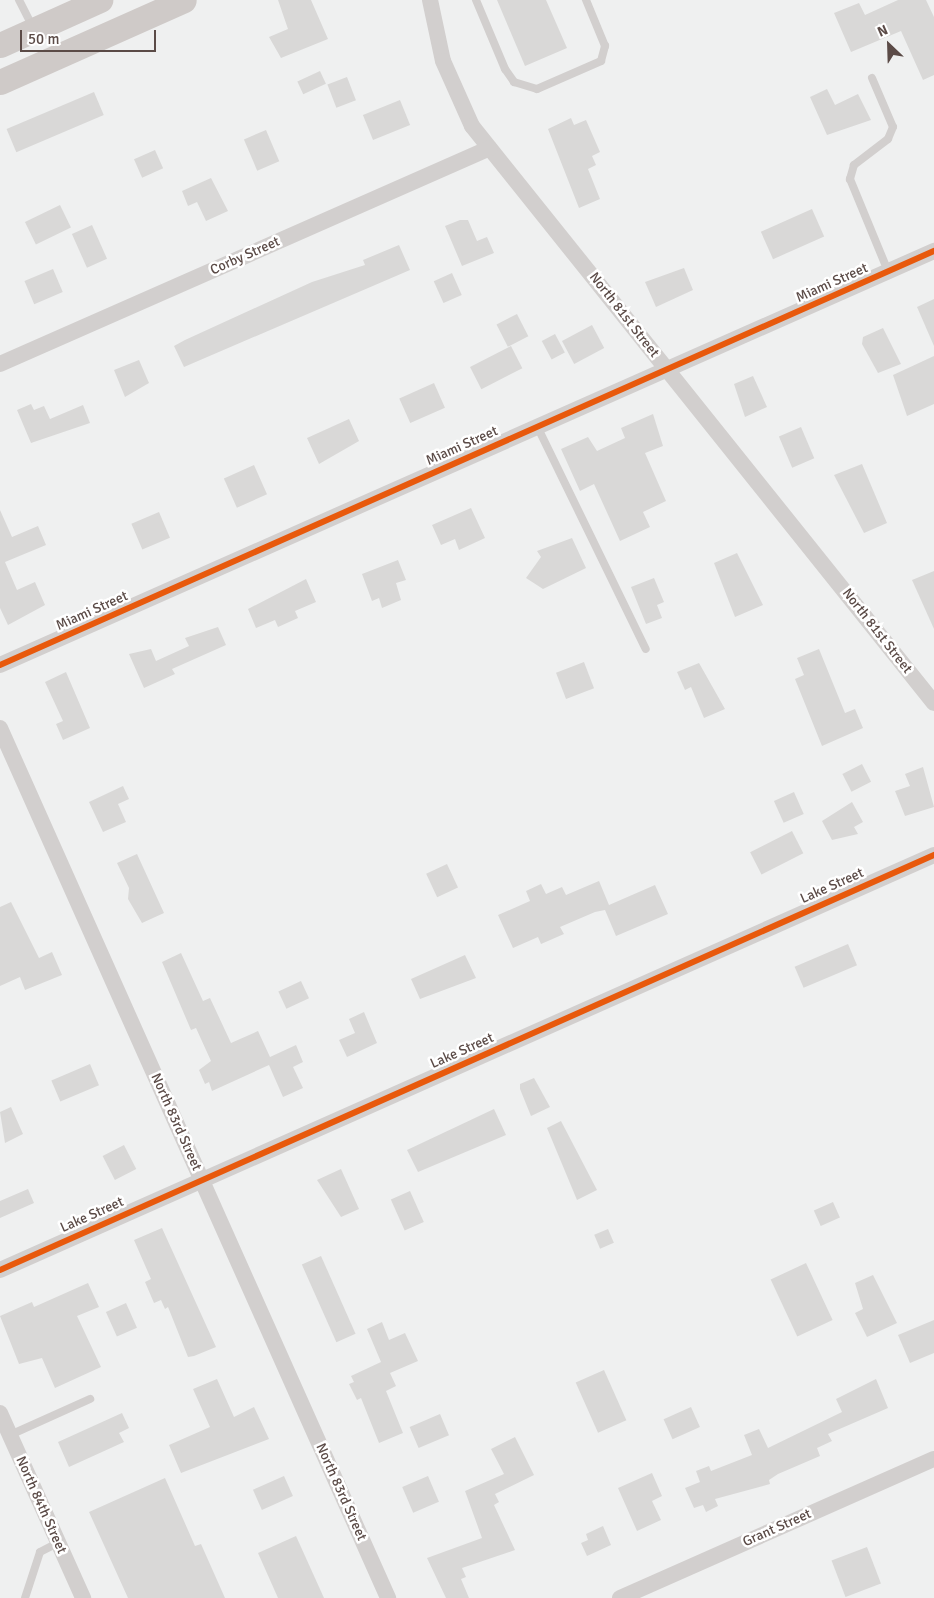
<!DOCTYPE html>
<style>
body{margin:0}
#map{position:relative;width:934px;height:1598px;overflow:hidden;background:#eff0f0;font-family:Signika,sans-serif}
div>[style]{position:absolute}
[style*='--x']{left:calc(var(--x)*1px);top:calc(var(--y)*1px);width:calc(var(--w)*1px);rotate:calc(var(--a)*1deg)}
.building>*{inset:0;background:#d9d8d7;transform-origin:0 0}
.lane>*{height:8px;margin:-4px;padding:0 4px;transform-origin:4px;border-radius:4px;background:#d2cfce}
.street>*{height:16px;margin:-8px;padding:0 8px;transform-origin:8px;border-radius:8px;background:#d2cfce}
.primary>*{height:25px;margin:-12.5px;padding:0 12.5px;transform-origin:12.5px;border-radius:12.5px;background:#cfcac8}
.cycleway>*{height:6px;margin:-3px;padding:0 3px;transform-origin:3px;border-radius:3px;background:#e8590c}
span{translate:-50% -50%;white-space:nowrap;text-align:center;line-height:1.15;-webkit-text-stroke:5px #fff;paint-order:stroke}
.street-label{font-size:14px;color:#5b4b47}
.north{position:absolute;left:864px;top:20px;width:50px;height:50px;-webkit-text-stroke:4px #fff;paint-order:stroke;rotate:336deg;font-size:14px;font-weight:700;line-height:20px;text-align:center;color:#5b4b47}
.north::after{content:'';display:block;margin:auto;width:18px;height:22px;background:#5b4b47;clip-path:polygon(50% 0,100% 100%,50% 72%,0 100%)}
.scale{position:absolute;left:20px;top:30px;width:136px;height:22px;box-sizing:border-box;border:2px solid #5b4b47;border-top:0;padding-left:6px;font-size:15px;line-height:18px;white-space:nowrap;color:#5b4b47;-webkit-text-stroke:4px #fff;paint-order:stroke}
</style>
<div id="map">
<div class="building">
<div style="clip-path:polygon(278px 0,311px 0,328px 39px,281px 58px,269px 37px,288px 29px)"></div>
<div style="clip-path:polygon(497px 0,546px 0,567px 48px,525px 66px)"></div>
<div style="clip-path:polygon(898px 0,926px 0,934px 17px,934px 75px,923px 80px,901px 31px,851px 52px,834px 13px,859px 3px,865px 15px)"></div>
<div style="left:320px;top:71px;width:14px;height:25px;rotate:65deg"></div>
<div style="left:347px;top:77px;width:25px;height:21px;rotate:69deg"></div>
<div style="clip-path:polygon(827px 89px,835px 105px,858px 94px,871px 120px,827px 135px,810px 97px)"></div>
<div style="left:94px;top:92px;width:25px;height:95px;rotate:67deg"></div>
<div style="left:400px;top:100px;width:27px;height:40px;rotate:68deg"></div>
<div style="clip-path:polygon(571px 118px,574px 125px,586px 120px,600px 152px,592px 156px,596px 165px,588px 169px,600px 199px,579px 208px,548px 129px)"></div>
<div style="left:266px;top:130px;width:34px;height:24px;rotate:67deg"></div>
<div style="left:155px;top:150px;width:20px;height:23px;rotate:66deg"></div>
<div style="clip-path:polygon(211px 178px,228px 211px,206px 221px,197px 202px,188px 206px,182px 191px)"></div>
<div style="left:60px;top:205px;width:25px;height:39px;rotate:64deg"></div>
<div style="left:812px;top:209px;width:30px;height:56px;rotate:66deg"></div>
<div style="clip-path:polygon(460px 220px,468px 220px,477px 241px,487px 237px,494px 253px,462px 266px,445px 226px)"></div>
<div style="left:92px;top:225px;width:37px;height:22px;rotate:66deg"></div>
<div style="clip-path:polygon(399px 245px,410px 270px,184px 367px,174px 346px,185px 340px,312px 282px,365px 265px,363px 260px)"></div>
<div style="clip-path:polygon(684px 268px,693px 290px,656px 307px,645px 282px)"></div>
<div style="left:53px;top:269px;width:25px;height:31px;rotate:67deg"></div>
<div style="left:452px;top:273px;width:24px;height:20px;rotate:66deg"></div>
<div style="clip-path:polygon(934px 299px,934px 346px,917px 307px)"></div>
<div style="left:517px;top:314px;width:25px;height:23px;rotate:63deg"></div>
<div style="left:592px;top:325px;width:26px;height:34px;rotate:62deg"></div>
<div style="clip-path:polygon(883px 328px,901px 364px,878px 373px,862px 344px,863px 337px)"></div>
<div style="left:555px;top:334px;width:21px;height:15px;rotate:62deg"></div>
<div style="left:511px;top:346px;width:25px;height:46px;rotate:63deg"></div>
<div style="clip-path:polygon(934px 356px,934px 404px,907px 416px,893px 375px)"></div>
<div style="clip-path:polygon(139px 360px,149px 383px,125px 397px,114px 370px)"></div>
<div style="clip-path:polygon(753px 376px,767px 407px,745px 417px,734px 384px)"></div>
<div style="left:434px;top:383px;width:27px;height:38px;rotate:66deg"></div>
<div style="clip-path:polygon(31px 404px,34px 410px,44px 406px,50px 419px,83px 405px,90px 423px,31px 443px,17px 410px)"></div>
<div style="clip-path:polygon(653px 414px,663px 446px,645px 453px,666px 501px,643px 512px,650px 527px,620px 541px,594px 484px,580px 491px,561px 449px,588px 437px,597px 451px,625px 438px,621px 428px)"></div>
<div style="clip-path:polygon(349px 419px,359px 441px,319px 464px,307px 438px)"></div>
<div style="left:801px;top:427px;width:34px;height:24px;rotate:67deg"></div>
<div style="clip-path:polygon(862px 464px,887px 523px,864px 533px,834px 475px)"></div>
<div style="left:254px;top:465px;width:32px;height:33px;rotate:66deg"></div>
<div style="clip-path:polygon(471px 508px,485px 538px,459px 550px,455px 539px,441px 545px,432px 525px)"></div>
<div style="clip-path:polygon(0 510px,12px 537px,38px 526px,46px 545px,5px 562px,17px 590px,35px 582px,45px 605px,8px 625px,0 608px)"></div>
<div style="left:159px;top:512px;width:28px;height:30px;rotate:67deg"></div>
<div style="clip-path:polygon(572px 538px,586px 568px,543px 589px,526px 578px,541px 557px,537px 551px)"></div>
<div style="clip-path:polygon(737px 553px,763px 605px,735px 617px,714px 563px)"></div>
<div style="clip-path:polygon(398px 560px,406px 580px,396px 583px,401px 600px,382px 608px,379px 598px,372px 601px,362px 574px)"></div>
<div style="clip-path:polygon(934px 571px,934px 629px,912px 580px)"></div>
<div style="clip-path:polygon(654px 578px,664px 602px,657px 605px,662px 618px,646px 624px,631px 587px)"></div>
<div style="clip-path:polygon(306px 579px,316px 602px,295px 611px,298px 618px,278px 627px,275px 620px,256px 628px,248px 609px)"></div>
<div style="clip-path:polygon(218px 627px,226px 645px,172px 669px,175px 674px,144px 688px,129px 654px,151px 649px,156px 661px,189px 646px,185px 638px)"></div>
<div style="clip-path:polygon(819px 649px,845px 713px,855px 709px,863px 728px,822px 746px,795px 679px,804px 675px,797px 658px)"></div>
<div style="left:584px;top:662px;width:28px;height:30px;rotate:69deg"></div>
<div style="clip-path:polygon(699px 663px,725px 709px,704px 718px,691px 687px,685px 690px,677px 672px)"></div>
<div style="clip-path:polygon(66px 672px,90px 728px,63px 740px,56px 724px,63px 721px,45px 682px)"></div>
<div style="left:862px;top:764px;width:20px;height:22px;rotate:63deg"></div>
<div style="clip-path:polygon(923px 767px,934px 807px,905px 816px,895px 791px,910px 786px,905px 774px)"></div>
<div style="clip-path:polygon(123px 786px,129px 799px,118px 804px,126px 822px,103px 832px,89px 802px)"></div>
<div style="left:794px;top:792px;width:24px;height:22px;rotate:66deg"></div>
<div style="clip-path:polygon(852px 802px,863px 822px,854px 827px,858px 834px,832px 840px,822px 821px)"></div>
<div style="left:792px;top:831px;width:25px;height:47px;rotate:63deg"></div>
<div style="clip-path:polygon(137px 854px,164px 913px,142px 923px,128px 899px,129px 888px,117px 863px)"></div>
<div style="left:447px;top:864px;width:26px;height:23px;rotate:65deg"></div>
<div style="clip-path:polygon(599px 881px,609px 905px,655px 885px,668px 914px,616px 936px,605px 910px,595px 912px,560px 927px,564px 934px,541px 944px,538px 937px,513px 948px,498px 915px,530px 901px,526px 891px,541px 884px,546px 894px,562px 887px,566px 895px)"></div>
<div style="clip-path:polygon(11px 902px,39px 958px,52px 952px,62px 975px,25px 990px,20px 977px,0 986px,0 907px)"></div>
<div style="left:848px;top:944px;width:23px;height:58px;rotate:67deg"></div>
<div style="clip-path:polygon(181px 953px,203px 1001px,210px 998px,231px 1043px,258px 1031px,270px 1057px,296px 1045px,303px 1062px,293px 1067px,303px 1088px,283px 1097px,269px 1065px,212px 1091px,209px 1082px,205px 1084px,199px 1070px,211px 1061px,196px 1028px,191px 1030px,162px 962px)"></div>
<div style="clip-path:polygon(465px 955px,476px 978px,420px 999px,411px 979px)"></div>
<div style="left:301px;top:981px;width:19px;height:25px;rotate:65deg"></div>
<div style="clip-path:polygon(364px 1012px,377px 1043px,347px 1057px,339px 1040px,355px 1033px,349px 1019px)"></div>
<div style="left:90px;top:1064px;width:23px;height:42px;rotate:67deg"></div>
<div style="clip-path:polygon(534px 1078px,550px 1107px,531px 1116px,520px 1089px,520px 1084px)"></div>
<div style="clip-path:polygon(11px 1107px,23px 1134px,5px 1143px,0 1112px)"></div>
<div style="clip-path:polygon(494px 1109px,506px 1135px,418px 1172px,407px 1150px)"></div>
<div style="clip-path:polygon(561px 1121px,597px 1190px,577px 1200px,547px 1128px)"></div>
<div style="left:124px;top:1145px;width:27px;height:24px;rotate:63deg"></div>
<div style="clip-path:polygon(341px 1169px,359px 1209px,341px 1217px,317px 1180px)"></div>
<div style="clip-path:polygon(28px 1189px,34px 1203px,0 1218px,0 1201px)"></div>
<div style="left:410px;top:1191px;width:34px;height:21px;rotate:66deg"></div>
<div style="left:833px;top:1202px;width:17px;height:21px;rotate:66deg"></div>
<div style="clip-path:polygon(162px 1228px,216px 1347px,194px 1356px,188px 1357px,168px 1307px,165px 1309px,161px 1300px,154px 1303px,145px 1282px,151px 1279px,134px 1240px)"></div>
<div style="left:608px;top:1229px;width:15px;height:15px;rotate:67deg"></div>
<div style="left:321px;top:1256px;width:85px;height:21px;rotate:66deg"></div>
<div style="left:806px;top:1263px;width:63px;height:39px;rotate:65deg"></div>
<div style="clip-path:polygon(873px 1275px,897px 1323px,867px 1337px,855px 1313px,863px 1309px,855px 1283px)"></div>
<div style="clip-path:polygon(88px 1283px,99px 1307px,77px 1316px,101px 1367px,55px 1388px,42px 1358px,19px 1364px,0 1316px,32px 1302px,34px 1307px)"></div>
<div style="left:126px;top:1303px;width:27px;height:22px;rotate:66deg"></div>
<div style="clip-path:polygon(934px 1320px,934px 1353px,910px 1363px,898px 1335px)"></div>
<div style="clip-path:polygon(382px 1322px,389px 1340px,405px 1333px,418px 1361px,390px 1373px,396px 1386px,386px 1391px,403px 1433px,379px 1443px,361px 1398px,357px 1400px,349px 1384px,354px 1382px,351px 1376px,381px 1362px,367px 1329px)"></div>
<div style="left:604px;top:1370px;width:55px;height:31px;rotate:66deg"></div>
<div style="clip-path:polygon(217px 1379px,234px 1417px,254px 1407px,269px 1439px,181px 1473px,169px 1445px,210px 1427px,193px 1389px)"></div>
<div style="clip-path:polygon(876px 1379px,888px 1408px,828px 1434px,832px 1441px,817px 1448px,820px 1456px,778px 1474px,769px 1480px,770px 1484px,715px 1499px,718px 1506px,706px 1512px,703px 1505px,694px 1508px,685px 1488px,700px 1482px,696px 1471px,709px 1466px,711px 1471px,752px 1455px,744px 1435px,759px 1429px,768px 1448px,842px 1412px,836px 1399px)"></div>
<div style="left:691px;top:1407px;width:22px;height:30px;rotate:66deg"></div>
<div style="clip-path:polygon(122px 1413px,129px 1428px,119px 1433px,124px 1442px,69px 1467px,58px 1442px)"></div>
<div style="left:440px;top:1414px;width:23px;height:33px;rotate:67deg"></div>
<div style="clip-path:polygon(515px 1437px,534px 1475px,495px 1494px,499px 1502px,494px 1505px,515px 1550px,462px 1568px,466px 1577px,461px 1579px,469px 1598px,446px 1598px,427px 1558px,482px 1538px,465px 1491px,504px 1474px,491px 1449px)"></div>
<div style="clip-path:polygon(652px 1473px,662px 1496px,652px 1501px,661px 1520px,637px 1531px,618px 1488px)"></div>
<div style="left:284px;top:1476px;width:22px;height:34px;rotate:66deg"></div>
<div style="left:428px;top:1476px;width:28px;height:28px;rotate:67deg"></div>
<div style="clip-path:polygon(165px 1478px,195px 1546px,201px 1544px,225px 1598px,128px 1598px,89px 1512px)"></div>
<div style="clip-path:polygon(603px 1526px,611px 1545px,587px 1556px,581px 1543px,588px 1540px,586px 1534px)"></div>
<div style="clip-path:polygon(296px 1536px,324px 1598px,278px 1598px,258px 1553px)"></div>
<div style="left:867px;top:1547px;width:39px;height:38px;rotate:69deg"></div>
</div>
<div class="lane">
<div style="--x:19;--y:0;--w:30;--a:63"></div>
<div style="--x:476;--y:0;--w:75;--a:67.2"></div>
<div style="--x:505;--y:69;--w:16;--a:55"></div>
<div style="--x:514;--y:82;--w:24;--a:17"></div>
<div style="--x:537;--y:89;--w:70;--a:-23.6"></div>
<div style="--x:601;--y:61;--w:16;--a:-75"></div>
<div style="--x:605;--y:46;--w:50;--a:-112.4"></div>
<div style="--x:872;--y:78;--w:53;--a:66.8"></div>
<div style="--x:893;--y:127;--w:13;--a:113"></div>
<div style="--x:888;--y:139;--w:43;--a:142.6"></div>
<div style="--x:854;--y:165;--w:15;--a:106"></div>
<div style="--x:850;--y:179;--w:100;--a:67.6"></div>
<div style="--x:537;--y:426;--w:248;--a:64"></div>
<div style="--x:10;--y:1435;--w:88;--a:-24.2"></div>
<div style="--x:25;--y:1598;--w:48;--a:-71.9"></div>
<div style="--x:40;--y:1552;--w:20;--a:-27"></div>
</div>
<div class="street">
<div style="--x:430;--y:0;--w:62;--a:78"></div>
<div style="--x:443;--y:61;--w:71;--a:66"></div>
<div style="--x:472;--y:126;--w:739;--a:51.32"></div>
<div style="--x:0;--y:364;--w:535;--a:-23.79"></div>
<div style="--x:0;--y:665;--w:1022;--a:-23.91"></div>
<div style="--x:0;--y:728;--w:953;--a:65.96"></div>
<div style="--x:0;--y:1270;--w:1022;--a:-23.96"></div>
<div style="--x:0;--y:1413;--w:203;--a:65.8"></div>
<div style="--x:620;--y:1598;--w:343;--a:-23.9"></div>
</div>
<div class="primary">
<div style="--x:0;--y:45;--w:110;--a:-24.2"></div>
<div style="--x:0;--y:82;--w:201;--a:-24"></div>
</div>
<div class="cycleway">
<div style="--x:0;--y:665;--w:1022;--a:-23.91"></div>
<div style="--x:0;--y:1270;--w:1022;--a:-23.96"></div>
</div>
<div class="street-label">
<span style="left:245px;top:256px;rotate:-24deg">Corby Street</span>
<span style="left:832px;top:283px;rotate:-24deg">Miami Street</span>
<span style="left:624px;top:315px;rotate:52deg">North 81st Street</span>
<span style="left:462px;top:446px;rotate:-24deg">Miami Street</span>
<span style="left:92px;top:611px;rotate:-24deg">Miami Street</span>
<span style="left:877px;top:631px;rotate:52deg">North 81st Street</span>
<span style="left:832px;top:886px;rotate:-24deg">Lake Street</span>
<span style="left:462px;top:1051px;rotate:-24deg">Lake Street</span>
<span style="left:176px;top:1122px;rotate:66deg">North 83rd Street</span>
<span style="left:92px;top:1215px;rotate:-24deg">Lake Street</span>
<span style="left:341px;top:1492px;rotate:66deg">North 83rd Street</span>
<span style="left:41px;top:1505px;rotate:66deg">North 84th Street</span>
<span style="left:777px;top:1528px;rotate:-24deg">Grant Street</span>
</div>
<div class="north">N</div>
<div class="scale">50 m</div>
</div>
